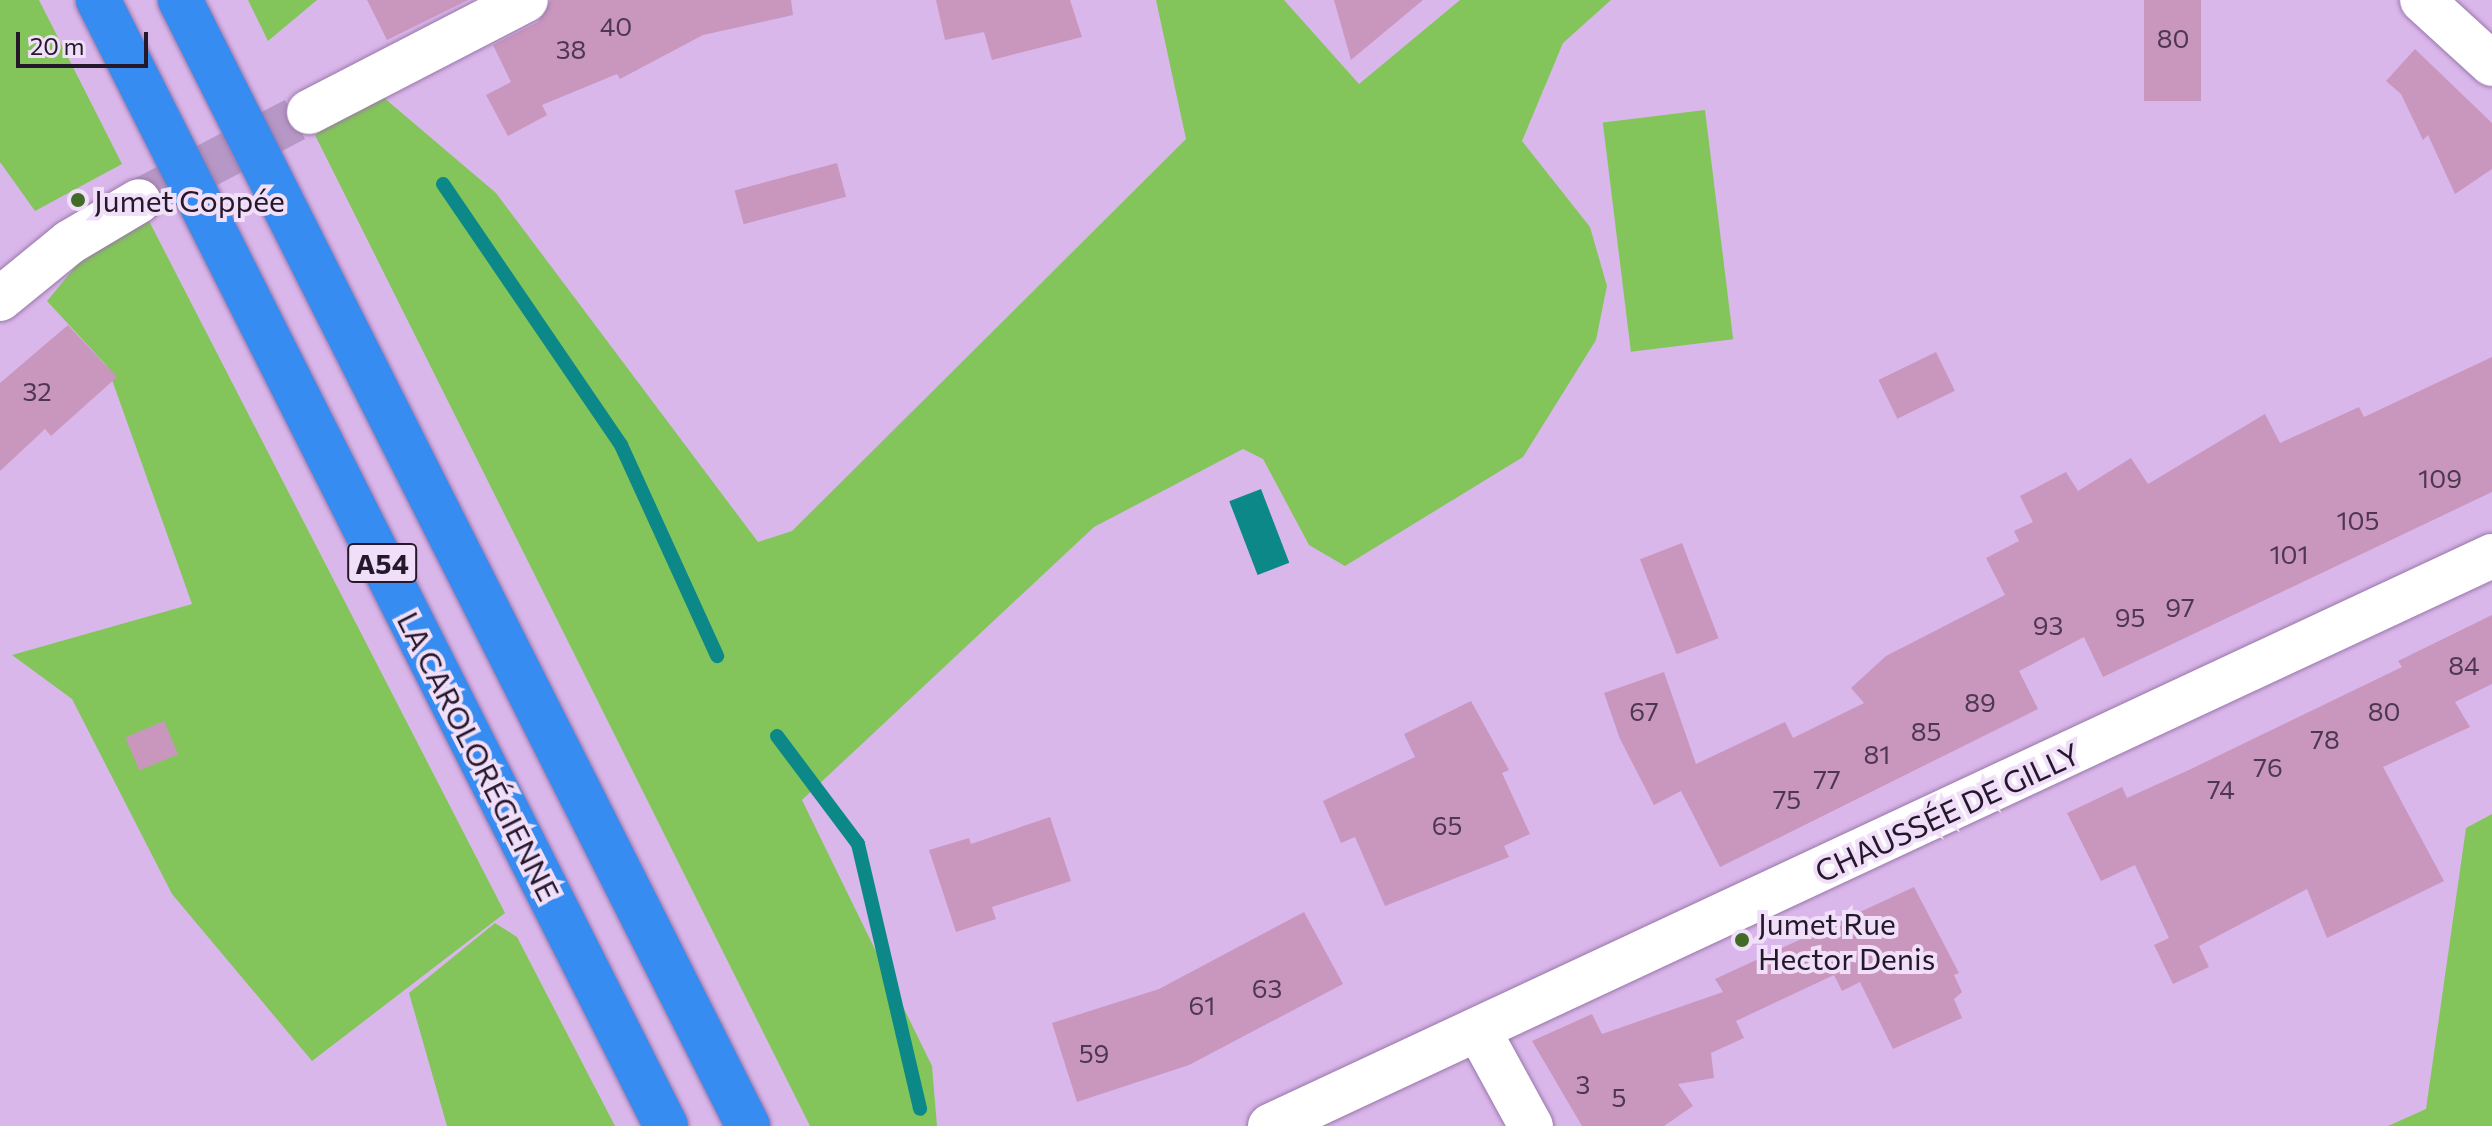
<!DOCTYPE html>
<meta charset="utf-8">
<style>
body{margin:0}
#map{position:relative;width:2492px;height:1126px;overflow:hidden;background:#dab7eb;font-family:Commissioner,sans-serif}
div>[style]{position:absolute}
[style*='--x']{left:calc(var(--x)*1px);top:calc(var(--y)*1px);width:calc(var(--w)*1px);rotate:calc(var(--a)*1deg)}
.green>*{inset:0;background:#84c55b;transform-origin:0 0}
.water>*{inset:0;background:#0d8888;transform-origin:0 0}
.stream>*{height:14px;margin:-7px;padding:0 7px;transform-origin:7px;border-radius:7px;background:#0d8888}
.building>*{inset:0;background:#c996bd;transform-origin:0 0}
.street-tunnel>*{height:44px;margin-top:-22px;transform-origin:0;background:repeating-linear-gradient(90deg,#b697c5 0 44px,transparent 0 66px)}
.roads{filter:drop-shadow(0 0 2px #9877a8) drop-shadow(0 0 2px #9877a8)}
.street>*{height:44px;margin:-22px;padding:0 22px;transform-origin:22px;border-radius:22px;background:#fff}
.secondary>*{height:44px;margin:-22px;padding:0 22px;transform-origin:22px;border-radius:22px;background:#fff}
.highway>*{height:44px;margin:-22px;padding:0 22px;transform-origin:22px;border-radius:22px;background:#368cf1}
.dots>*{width:22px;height:22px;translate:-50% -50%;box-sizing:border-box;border:4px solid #f1dffa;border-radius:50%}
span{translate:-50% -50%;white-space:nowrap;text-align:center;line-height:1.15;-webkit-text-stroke:8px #f1dffa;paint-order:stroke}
.number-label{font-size:26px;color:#4e3850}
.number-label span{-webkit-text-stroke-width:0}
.shield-label span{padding:2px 6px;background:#f1dffa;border:2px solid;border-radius:6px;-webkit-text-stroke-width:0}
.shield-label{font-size:28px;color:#25182b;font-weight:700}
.poi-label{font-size:30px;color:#25182b}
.left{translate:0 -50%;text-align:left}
.street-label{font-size:30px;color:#25182b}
.scale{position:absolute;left:16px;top:32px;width:132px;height:36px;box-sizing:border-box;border:4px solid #25182b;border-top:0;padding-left:10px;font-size:24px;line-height:28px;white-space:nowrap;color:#25182b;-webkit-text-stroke:6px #f1dffa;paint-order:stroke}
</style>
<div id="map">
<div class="green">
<div style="clip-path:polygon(0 0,39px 0,122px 164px,35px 211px,0 162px)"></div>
<div style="clip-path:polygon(248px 0,317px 0,268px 41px)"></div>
<div style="clip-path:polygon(1156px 0,1284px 0,1359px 84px,1460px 0,1611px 0,1563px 43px,1522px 141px,1590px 227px,1607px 286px,1596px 340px,1523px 457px,1345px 566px,1309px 545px,1263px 459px,1243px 449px,1094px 527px,802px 800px,932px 1066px,937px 1126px,810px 1126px,315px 135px,376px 91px,496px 193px,758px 542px,792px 531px,1186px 139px)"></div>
<div style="left:1705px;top:110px;width:231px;height:103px;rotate:83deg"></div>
<div style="clip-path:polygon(149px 221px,505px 913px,312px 1061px,172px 894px,72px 699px,12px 655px,192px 604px,107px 366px,47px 301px,81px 260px)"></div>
<div style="clip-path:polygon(2492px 814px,2492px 1126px,2388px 1126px,2426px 1109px,2466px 828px)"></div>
<div style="clip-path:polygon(495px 923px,517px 937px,615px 1126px,447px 1126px,409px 993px)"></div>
</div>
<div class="water">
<div style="left:1261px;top:489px;width:79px;height:34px;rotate:69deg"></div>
</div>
<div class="stream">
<div style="--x:443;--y:184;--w:316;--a:55.7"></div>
<div style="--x:621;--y:445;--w:232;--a:65.5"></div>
<div style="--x:777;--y:736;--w:135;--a:53.1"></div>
<div style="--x:858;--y:844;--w:272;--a:76.8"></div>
</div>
<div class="building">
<div style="clip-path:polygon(367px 0,468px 0,387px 40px)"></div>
<div style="clip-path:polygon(551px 0,791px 0,793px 15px,703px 35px,620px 79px,617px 74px,542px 105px,547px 115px,508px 136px,486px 95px,511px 82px,493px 45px,538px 22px)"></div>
<div style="clip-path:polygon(936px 0,1070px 0,1082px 37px,992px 60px,984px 32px,945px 40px)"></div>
<div style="clip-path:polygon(1334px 0,1423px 0,1351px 60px)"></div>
<div style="left:2144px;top:0;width:57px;height:101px"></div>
<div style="clip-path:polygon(2415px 49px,2492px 123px,2492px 169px,2455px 194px,2428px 135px,2423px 140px,2401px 94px,2386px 81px)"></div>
<div style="left:837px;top:163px;width:35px;height:106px;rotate:75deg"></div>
<div style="clip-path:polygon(68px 325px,117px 377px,51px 436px,45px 429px,0 471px,0 383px)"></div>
<div style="left:1936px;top:352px;width:43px;height:64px;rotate:64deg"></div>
<div style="clip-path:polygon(2492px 357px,2492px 492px,2103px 677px,2084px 637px,2019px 671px,2038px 709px,1720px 867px,1681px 791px,1654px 805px,1620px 739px,1604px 693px,1664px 672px,1696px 764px,1785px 722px,1793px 738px,1864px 703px,1851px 688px,1886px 656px,2005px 595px,1986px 558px,2019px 541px,2014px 531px,2033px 522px,2020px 496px,2066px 472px,2078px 491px,2131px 458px,2148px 484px,2265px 414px,2280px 443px,2359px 407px,2364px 417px)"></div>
<div style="left:1682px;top:543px;width:102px;height:45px;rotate:69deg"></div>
<div style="clip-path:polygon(2492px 615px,2492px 684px,2455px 702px,2470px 727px,2383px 767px,2444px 881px,2327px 938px,2307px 889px,2199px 946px,2209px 967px,2173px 984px,2154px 945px,2169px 938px,2135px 865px,2101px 881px,2067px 813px,2122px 787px,2127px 798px,2191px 769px,2402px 667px,2398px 661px)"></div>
<div style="clip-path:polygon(1471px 701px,1509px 770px,1502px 773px,1530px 834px,1504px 846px,1509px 857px,1385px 906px,1355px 837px,1341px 843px,1323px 801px,1415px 757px,1404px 734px)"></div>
<div style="left:164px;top:721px;width:36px;height:42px;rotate:67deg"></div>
<div style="clip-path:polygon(1050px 817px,1071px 881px,992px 907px,996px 919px,956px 932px,929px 850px,969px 838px,971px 844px)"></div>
<div style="clip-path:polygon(1914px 887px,1959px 973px,1954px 975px,1962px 992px,1954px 999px,1962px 1018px,1893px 1049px,1860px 982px,1842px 991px,1834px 975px,1736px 1021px,1744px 1038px,1711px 1053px,1714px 1078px,1678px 1084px,1693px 1106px,1664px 1126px,1582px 1126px,1532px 1041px,1592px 1014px,1602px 1034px,1723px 992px,1715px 979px)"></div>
<div style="clip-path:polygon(1304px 912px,1343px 984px,1189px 1065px,1077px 1102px,1052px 1023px,1159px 989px)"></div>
</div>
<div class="street-tunnel">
<div style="--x:139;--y:201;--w:192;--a:-27.6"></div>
</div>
<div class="roads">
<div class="street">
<div style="--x:2422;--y:0;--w:95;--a:42.4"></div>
<div style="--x:309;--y:112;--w:244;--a:-27.3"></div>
<div style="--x:0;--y:299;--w:90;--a:-39.2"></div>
<div style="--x:70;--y:242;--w:80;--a:-30.7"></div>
<div style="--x:1480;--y:1033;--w:106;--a:61.3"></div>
</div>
<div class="secondary">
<div style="--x:1270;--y:1126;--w:1348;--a:-25.01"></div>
</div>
<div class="highway">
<div style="--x:98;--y:0;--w:1261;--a:63.23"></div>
<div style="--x:180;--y:0;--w:1261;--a:63.23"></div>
</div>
</div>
<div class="dots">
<div style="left:78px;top:200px;background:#426b27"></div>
<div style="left:1742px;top:940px;background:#426b27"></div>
</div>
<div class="number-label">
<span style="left:616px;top:26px">40</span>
<span style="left:2173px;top:38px">80</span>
<span style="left:571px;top:49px">38</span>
<span style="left:37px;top:391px">32</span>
<span style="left:2440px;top:478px">109</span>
<span style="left:2358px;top:520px">105</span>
<span style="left:2289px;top:554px">101</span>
<span style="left:2180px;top:607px">97</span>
<span style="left:2130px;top:617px">95</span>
<span style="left:2048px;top:625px">93</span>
<span style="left:2464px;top:665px">84</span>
<span style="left:1980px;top:702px">89</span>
<span style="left:1644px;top:711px">67</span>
<span style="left:2384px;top:711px">80</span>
<span style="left:1926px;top:731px">85</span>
<span style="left:2325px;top:739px">78</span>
<span style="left:1877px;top:754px">81</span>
<span style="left:2268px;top:767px">76</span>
<span style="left:1827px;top:779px">77</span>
<span style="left:2221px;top:789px">74</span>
<span style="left:1787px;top:799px">75</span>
<span style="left:1447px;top:825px">65</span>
<span style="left:1267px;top:988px">63</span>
<span style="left:1202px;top:1005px">61</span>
<span style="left:1094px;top:1053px">59</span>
<span style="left:1583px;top:1084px">3</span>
<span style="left:1619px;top:1097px">5</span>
</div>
<div class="shield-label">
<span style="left:382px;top:563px">A54</span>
</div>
<div class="poi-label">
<span class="left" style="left:94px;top:200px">Jumet Coppée</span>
<span class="left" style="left:1758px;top:940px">Jumet Rue<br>Hector Denis</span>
</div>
<div class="street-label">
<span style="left:479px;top:756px;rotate:63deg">LA CAROLORÉGIENNE</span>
<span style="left:1947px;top:812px;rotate:-25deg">CHAUSSÉE DE GILLY</span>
</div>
<div class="scale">20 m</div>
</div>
